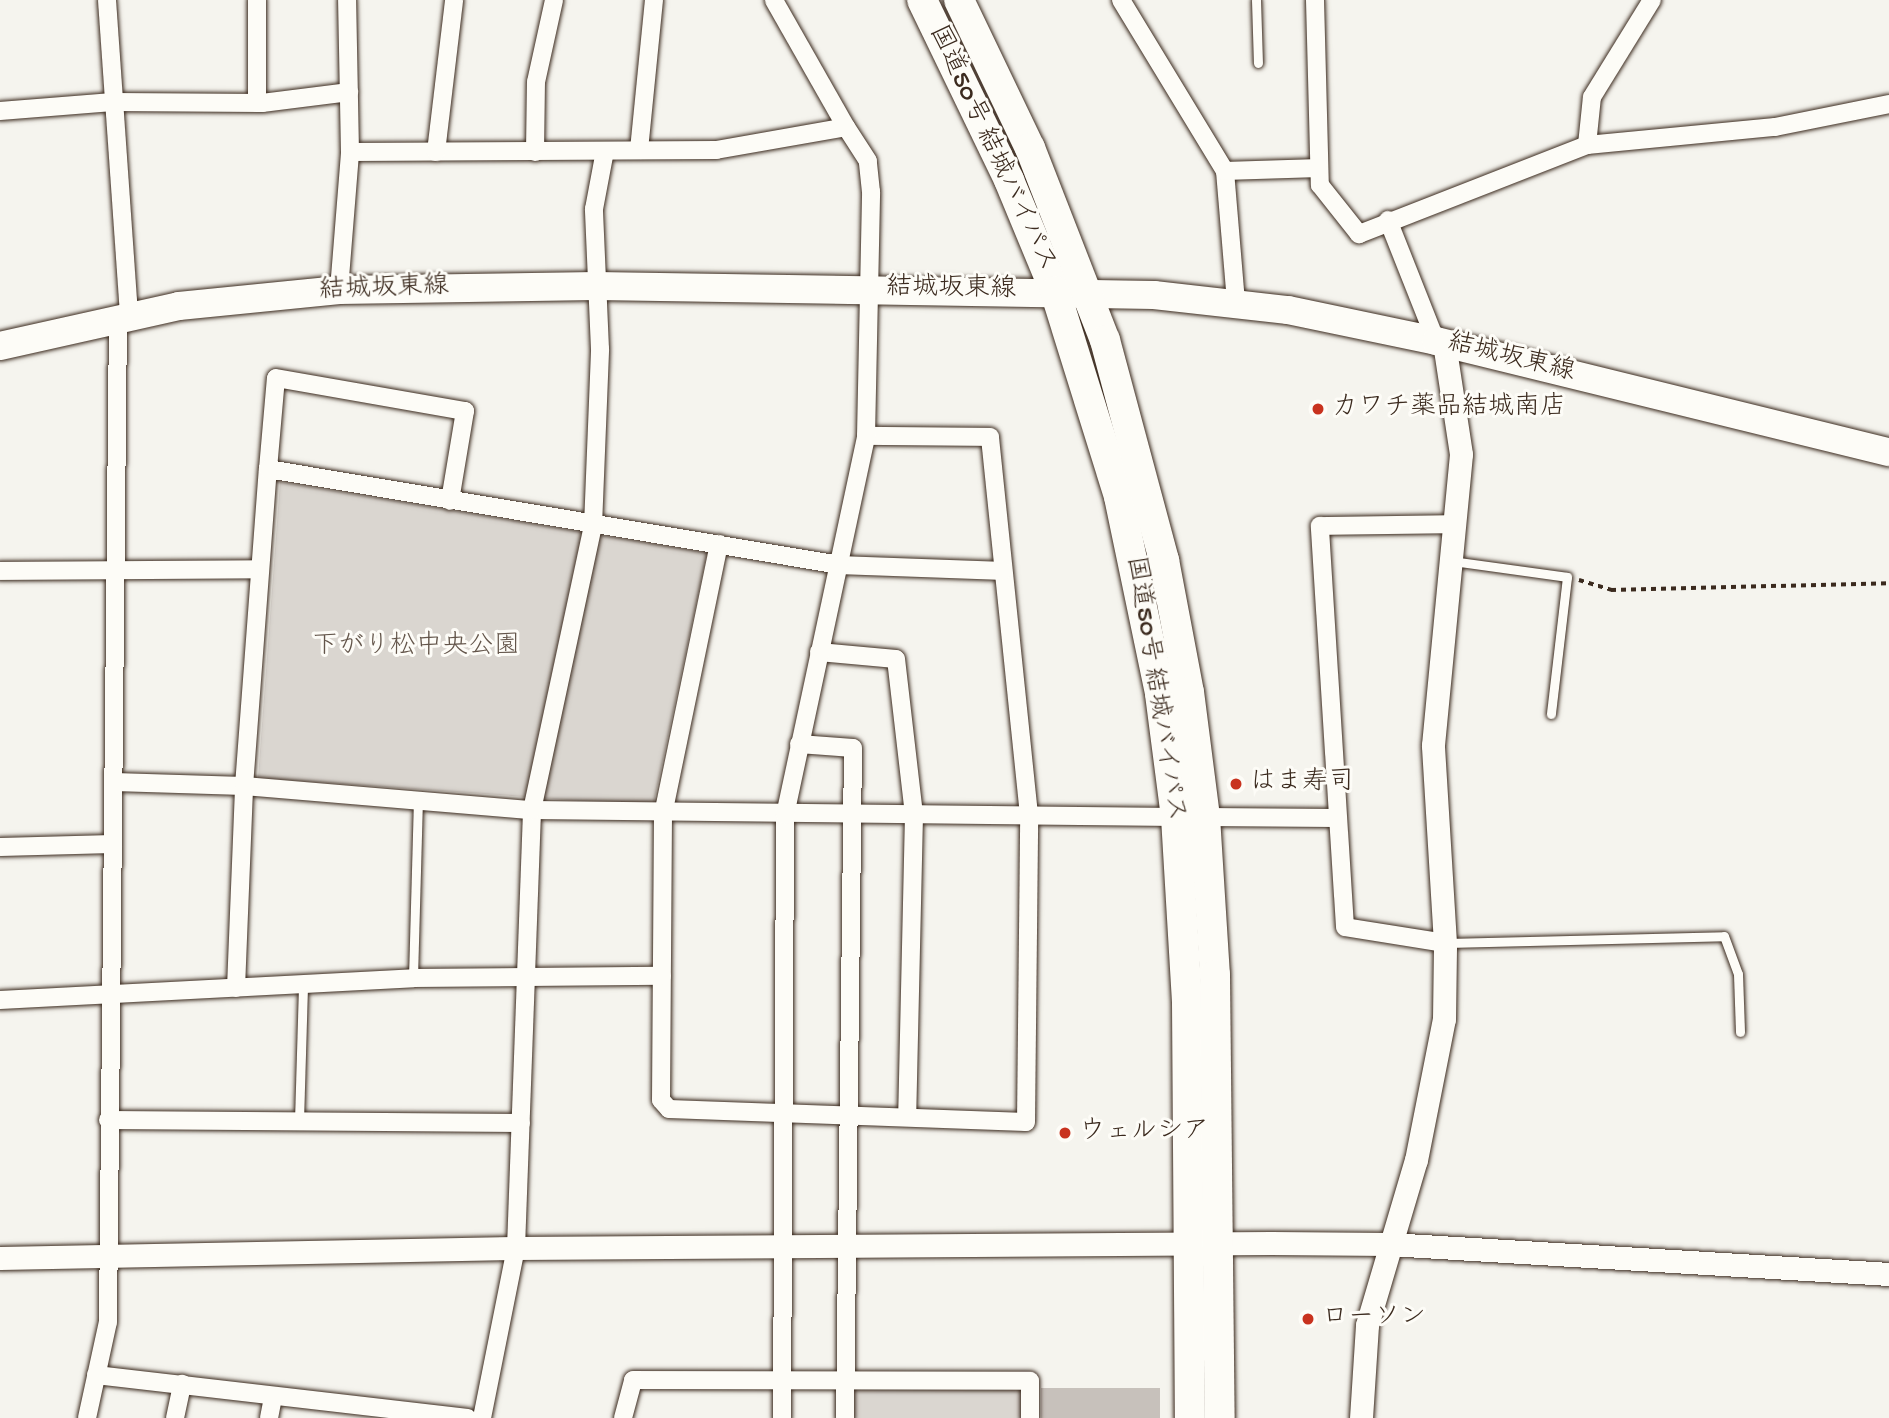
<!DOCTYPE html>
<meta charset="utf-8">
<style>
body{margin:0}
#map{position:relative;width:1889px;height:1418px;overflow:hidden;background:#f5f4ee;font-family:"Gochi Hand","Klee One",sans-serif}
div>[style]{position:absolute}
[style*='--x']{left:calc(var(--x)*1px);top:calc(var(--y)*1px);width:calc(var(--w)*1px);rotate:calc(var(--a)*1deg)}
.green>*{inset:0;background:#dad6d0;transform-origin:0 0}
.building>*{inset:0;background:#c7c1bb;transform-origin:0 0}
.path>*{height:3.5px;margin-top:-1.75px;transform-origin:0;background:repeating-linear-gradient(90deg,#3b2a1e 0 5px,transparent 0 10px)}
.roads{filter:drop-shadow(0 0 2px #3b2a1e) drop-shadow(0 0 2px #3b2a1e)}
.service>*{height:9px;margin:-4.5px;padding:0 4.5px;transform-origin:4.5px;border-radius:4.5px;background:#fdfcf7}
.minor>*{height:18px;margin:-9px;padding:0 9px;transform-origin:9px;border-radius:9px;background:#fdfcf7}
.tertiary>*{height:23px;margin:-11.5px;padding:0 11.5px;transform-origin:11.5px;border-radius:11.5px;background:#fdfcf7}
.primary>*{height:28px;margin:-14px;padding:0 14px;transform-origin:14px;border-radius:14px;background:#fdfcf7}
.trunk>*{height:30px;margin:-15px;padding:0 15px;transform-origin:15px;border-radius:15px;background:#fdfcf7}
.dots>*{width:19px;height:19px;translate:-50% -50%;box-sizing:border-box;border:4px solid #fdfcf7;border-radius:50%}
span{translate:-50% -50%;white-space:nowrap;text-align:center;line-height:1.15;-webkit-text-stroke:6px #fdfcf7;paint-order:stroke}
.street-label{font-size:26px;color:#3b2a1e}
.poi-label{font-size:26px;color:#3b2a1e}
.left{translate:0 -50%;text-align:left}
.park-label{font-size:26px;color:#63554a}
</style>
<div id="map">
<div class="green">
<div style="clip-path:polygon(280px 482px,707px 553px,653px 806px,258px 778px)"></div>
<div style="left:1026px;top:1384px;width:34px;height:176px;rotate:90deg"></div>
</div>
<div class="building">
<div style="left:1041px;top:1388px;width:119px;height:30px"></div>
</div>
<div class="path">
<div style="--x:1579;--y:580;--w:34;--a:17"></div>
<div style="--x:1611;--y:590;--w:278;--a:-1.4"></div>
</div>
<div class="roads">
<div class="service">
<div style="--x:1256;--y:0;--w:63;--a:88.2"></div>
<div style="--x:1452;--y:561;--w:116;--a:7.9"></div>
<div style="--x:1567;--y:577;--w:138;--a:96.7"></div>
<div style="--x:1447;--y:943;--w:277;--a:-1.4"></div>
<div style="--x:1724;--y:936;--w:40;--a:69.8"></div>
<div style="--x:1738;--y:974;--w:58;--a:88"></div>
<div style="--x:413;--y:978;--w:177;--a:-88.4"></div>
<div style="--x:299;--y:1121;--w:137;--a:-88.3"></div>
</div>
<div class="minor">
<div style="--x:107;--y:0;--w:316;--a:86"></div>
<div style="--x:1121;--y:0;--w:200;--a:58.7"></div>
<div style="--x:1225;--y:171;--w:131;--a:85.2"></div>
<div style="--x:1315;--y:0;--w:185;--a:88.5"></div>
<div style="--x:1320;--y:185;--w:63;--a:51.5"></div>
<div style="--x:1359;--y:234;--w:245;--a:-21.3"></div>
<div style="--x:1587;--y:145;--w:189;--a:-5.5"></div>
<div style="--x:1775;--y:127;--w:116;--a:-11.4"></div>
<div style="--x:257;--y:103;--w:103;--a:-90"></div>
<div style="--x:0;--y:111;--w:113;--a:-4.6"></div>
<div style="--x:113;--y:102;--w:149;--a:0.4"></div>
<div style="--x:262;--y:103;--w:88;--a:-7.2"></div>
<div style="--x:1587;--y:145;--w:48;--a:-84.1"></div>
<div style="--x:1592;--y:97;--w:114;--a:-58.3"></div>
<div style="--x:639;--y:150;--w:151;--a:-84.3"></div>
<div style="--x:350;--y:152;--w:366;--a:-0.3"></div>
<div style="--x:716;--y:150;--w:132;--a:-10"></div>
<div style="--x:846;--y:127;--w:146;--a:-119.6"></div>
<div style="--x:436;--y:152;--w:153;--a:-83.2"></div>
<div style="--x:535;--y:152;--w:70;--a:-89.2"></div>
<div style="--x:536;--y:82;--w:84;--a:-77.6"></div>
<div style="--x:1225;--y:171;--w:94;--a:-1.8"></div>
<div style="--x:1388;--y:220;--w:130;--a:68.4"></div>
<div style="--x:339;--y:290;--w:138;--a:-85.4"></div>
<div style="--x:350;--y:152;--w:152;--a:-91.1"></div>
<div style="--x:268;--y:469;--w:91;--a:-85"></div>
<div style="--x:276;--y:378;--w:192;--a:9.9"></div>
<div style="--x:465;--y:411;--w:91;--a:99.5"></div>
<div style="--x:719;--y:544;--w:276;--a:101.7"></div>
<div style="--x:663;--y:814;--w:286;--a:90.4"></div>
<div style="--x:661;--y:1100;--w:12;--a:48"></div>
<div style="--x:669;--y:1109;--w:357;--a:2.1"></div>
<div style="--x:1026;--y:1122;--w:307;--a:-89.4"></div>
<div style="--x:1029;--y:815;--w:380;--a:-95.9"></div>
<div style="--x:990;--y:437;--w:124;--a:-179.5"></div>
<div style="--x:0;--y:571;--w:258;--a:-0.4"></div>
<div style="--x:819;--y:652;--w:77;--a:5.2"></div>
<div style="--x:896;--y:659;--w:157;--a:83.4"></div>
<div style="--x:914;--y:815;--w:302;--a:91.3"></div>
<div style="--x:799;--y:744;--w:54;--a:4.2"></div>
<div style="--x:853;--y:748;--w:670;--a:90.68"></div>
<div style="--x:114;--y:782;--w:130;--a:1.8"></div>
<div style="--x:244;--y:786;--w:289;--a:4.8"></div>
<div style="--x:532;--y:810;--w:644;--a:0.62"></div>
<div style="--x:1205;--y:817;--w:131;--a:0.4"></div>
<div style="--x:0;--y:847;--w:113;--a:-1.5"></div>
<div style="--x:1445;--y:943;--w:101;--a:-170.9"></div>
<div style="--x:1345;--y:927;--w:402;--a:-93.6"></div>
<div style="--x:1320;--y:526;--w:136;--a:-0.8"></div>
<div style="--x:236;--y:988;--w:202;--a:-87.7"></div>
<div style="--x:244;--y:786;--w:318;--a:-85.7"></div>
<div style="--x:268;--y:469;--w:580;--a:9.53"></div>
<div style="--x:840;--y:565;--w:163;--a:2.1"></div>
<div style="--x:0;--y:1000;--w:414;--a:-3"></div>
<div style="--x:413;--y:978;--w:249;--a:-0.5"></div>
<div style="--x:108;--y:1120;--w:413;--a:0.4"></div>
<div style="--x:96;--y:1375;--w:374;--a:6.6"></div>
<div style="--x:87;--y:1418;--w:98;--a:-77.7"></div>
<div style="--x:108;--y:1322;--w:1005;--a:-89.43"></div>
<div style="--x:175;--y:1418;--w:35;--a:-78"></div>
<div style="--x:269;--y:1418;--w:21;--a:-79"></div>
<div style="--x:482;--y:1418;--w:173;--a:-78.7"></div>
<div style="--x:516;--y:1248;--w:438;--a:-87.9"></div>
<div style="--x:532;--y:810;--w:290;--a:-77.9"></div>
<div style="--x:593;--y:526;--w:177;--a:-87.7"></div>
<div style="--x:600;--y:349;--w:140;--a:-92.5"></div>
<div style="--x:594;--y:209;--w:59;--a:-79.3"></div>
<div style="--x:623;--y:1418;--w:39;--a:-75"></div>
<div style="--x:633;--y:1380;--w:397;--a:0.1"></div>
<div style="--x:1030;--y:1381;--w:37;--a:90"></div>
<div style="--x:782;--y:1418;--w:603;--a:-89.71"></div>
<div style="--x:785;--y:815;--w:388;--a:-77.9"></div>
<div style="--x:866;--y:436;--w:244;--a:-88.8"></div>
<div style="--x:871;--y:192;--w:31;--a:-96"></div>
<div style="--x:868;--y:161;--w:40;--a:-122.9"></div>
</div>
<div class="tertiary">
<div style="--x:0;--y:1258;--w:516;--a:-1.11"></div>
<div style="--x:516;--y:1248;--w:755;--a:-0.38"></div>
<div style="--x:1271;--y:1243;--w:118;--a:0.5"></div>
<div style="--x:1389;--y:1244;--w:501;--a:3.43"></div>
<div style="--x:1361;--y:1418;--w:93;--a:-86.3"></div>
<div style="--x:1367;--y:1325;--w:172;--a:-73.5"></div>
<div style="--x:1416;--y:1160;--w:144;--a:-78.8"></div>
<div style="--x:1444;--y:1019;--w:76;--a:-89.2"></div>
<div style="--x:1445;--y:943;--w:198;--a:-93.5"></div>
<div style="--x:1433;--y:745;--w:292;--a:-84.5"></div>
<div style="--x:1461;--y:454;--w:112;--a:-98.7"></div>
</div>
<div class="primary">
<div style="--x:0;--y:346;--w:183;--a:-12.6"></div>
<div style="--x:179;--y:306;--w:161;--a:-5.7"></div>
<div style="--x:339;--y:290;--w:257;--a:-0.9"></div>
<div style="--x:596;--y:286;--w:558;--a:0.92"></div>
<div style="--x:1154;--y:295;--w:135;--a:6.4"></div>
<div style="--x:1288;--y:310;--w:151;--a:11.8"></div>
<div style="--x:1436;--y:341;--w:466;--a:13.8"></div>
</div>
<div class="trunk">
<div style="--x:922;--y:0;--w:200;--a:64.2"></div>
<div style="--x:1009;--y:180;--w:120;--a:67.5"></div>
<div style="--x:1055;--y:291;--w:216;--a:72.7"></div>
<div style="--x:1119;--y:497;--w:201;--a:78.2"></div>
<div style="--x:1160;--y:694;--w:124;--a:82.6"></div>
<div style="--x:1176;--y:817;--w:186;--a:86.6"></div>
<div style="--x:1187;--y:1003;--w:415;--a:89.6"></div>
<div style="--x:959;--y:0;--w:164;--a:64.4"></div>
<div style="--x:1030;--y:148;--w:206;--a:68.7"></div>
<div style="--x:1105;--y:340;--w:228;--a:75"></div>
<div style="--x:1164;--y:560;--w:134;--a:79.3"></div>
<div style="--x:1189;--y:692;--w:126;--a:82.7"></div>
<div style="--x:1205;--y:817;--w:158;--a:86.4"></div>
<div style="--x:1215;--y:975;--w:443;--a:89.4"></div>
</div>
</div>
<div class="dots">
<div style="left:1318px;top:409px;background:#c8321e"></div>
<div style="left:1236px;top:784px;background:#c8321e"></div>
<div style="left:1065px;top:1133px;background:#c8321e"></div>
<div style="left:1308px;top:1319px;background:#c8321e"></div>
</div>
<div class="street-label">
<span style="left:991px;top:149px;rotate:65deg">国道50号 結城バイパス</span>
<span style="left:384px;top:290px;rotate:-2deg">結城坂東線</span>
<span style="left:951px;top:290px;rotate:1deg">結城坂東線</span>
<span style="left:1511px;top:359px;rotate:14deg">結城坂東線</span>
<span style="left:1154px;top:689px;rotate:81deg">国道50号 結城バイパス</span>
</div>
<div class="poi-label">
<span class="left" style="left:1332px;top:409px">カワチ薬品結城南店</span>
<span class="left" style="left:1250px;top:784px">はま寿司</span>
<span class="left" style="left:1079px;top:1133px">ウェルシア</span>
<span class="left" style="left:1322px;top:1319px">ローソン</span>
</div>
<div class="park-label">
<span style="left:416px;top:648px">下がり松中央公園</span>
</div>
</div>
